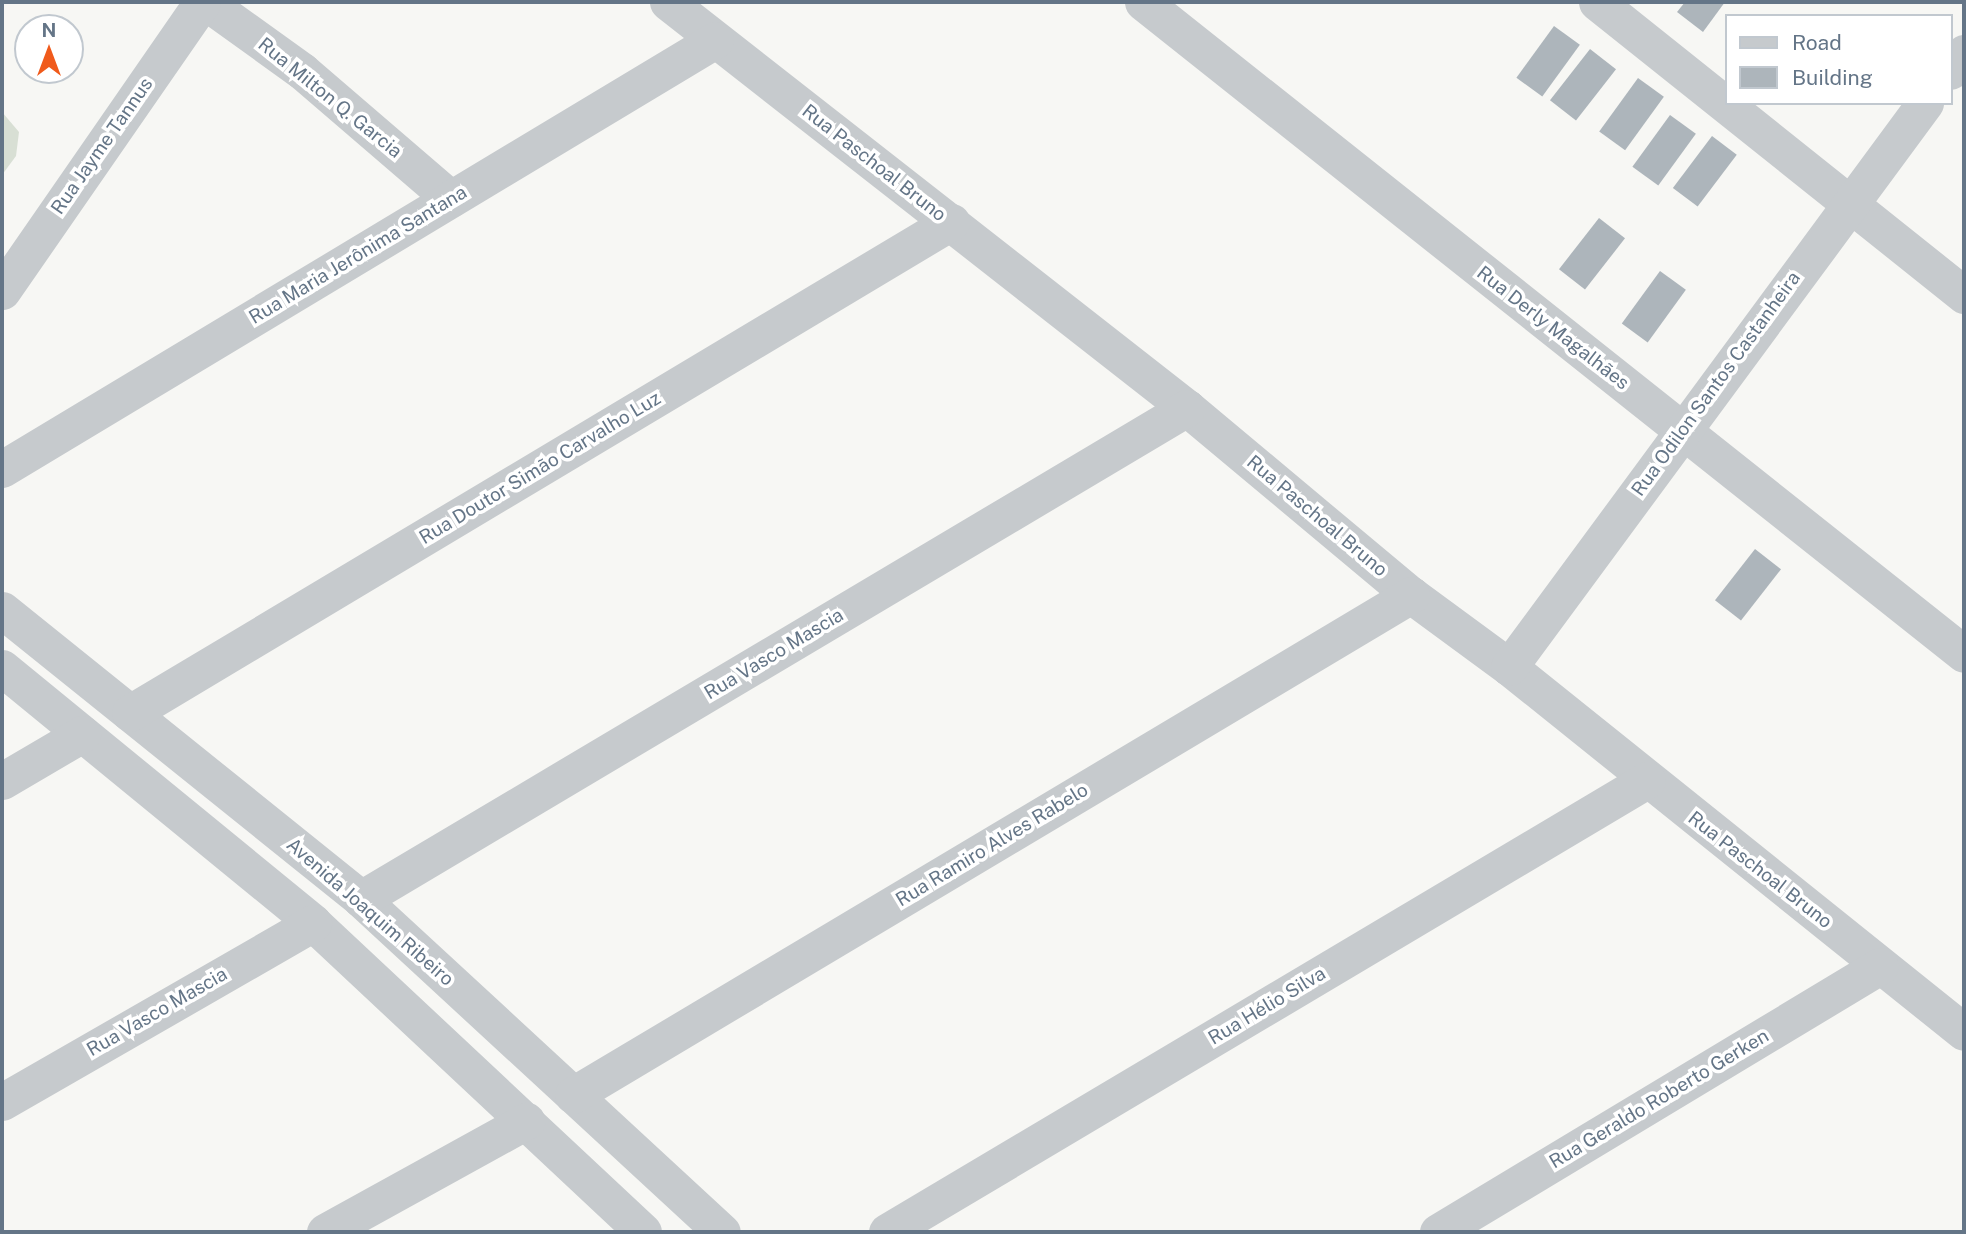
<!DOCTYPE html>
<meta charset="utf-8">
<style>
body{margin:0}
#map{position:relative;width:1966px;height:1234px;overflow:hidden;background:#f7f7f4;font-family:"Public Sans",sans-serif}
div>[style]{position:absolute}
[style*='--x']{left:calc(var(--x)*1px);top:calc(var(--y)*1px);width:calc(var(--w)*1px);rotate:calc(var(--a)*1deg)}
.green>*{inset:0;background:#d8dfd4}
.building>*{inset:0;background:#adb5bb;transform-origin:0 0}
.street>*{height:37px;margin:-18.5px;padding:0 18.5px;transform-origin:18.5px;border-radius:18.5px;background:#c6cacd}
span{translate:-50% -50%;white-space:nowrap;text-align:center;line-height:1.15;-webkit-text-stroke:7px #fff;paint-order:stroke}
.street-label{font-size:19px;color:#647587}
.frame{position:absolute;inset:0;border:4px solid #647587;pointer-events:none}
.legend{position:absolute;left:1725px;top:14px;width:228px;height:91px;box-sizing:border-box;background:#fff;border:2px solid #c1c8cf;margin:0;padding:9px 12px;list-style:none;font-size:21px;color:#647587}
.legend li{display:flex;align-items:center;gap:14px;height:35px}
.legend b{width:35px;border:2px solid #c1c8cf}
.north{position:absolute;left:14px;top:14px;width:70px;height:70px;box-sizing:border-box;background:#fff;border:2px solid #c1c8cf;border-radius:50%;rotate:0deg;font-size:19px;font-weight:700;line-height:28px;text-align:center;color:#647587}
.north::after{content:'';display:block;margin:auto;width:24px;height:32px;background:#f05a1b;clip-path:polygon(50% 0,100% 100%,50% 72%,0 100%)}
</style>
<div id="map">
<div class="green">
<div style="clip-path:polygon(2px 112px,19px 132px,16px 156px,2px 175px)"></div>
</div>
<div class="building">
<div style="clip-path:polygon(1685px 2px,1725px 2px,1703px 32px,1677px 12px)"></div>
<div style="left:1554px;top:26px;width:32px;height:64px;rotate:36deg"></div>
<div style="left:1590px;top:49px;width:33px;height:65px;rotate:38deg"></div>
<div style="left:1638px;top:78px;width:32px;height:66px;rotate:36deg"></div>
<div style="left:1670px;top:115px;width:32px;height:64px;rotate:36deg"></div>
<div style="left:1712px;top:136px;width:31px;height:65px;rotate:37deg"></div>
<div style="left:1599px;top:218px;width:33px;height:65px;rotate:38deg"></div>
<div style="left:1660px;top:271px;width:32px;height:65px;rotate:36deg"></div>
<div style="left:1755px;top:549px;width:33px;height:65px;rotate:38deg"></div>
</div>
<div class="street">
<div style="--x:206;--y:2;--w:118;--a:35.7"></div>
<div style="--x:302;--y:71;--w:196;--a:40.7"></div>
<div style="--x:668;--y:2;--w:659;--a:38.04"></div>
<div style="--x:1187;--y:408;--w:292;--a:39.9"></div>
<div style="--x:1411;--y:595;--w:122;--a:36.3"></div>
<div style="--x:1509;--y:667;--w:583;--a:38.74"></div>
<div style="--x:1143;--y:2;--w:1048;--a:38.45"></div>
<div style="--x:1597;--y:2;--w:470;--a:38.6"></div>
<div style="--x:1950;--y:71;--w:23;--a:-52"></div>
<div style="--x:2;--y:291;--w:351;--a:-55.3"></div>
<div style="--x:2;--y:469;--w:832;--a:-31.03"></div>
<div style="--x:2;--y:610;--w:461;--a:38.8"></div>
<div style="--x:361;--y:899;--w:491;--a:42.7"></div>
<div style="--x:1509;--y:667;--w:701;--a:-53.59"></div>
<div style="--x:2;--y:668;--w:402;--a:39.3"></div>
<div style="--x:313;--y:923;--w:452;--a:43.1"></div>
<div style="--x:130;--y:713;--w:957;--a:-30.88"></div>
<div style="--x:2;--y:781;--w:93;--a:-30.4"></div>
<div style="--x:361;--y:899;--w:961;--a:-30.73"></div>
<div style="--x:573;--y:1095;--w:976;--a:-30.82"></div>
<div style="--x:2;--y:1102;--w:359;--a:-29.9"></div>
<div style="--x:325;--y:1232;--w:230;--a:-28.9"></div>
<div style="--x:887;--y:1232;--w:884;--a:-30.74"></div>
<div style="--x:1438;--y:1232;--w:516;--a:-31.04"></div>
</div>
<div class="street-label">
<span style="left:330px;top:98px;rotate:39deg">Rua Milton Q. Garcia</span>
<span style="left:102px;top:146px;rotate:-55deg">Rua Jayme Tannus</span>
<span style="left:874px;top:163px;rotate:38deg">Rua Paschoal Bruno</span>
<span style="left:358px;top:255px;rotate:-31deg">Rua Maria Jerônima Santana</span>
<span style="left:1553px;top:328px;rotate:38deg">Rua Derly Magalhães</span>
<span style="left:1716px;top:384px;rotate:-54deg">Rua Odilon Santos Castanheira</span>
<span style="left:540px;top:468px;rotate:-31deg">Rua Doutor Simão Carvalho Luz</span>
<span style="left:1317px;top:516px;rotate:40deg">Rua Paschoal Bruno</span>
<span style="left:774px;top:654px;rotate:-31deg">Rua Vasco Mascia</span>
<span style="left:992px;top:845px;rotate:-31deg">Rua Ramiro Alves Rabelo</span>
<span style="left:1760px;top:870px;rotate:38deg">Rua Paschoal Bruno</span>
<span style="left:370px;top:912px;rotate:41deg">Avenida Joaquim Ribeiro</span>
<span style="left:1267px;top:1006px;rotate:-31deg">Rua Hélio Silva</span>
<span style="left:157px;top:1012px;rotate:-30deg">Rua Vasco Mascia</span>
<span style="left:1659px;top:1099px;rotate:-31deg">Rua Geraldo Roberto Gerken</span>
</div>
<div class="frame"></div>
<ul class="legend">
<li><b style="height:9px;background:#c6cacd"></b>Road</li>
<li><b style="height:19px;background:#adb5bb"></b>Building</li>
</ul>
<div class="north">N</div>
</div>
